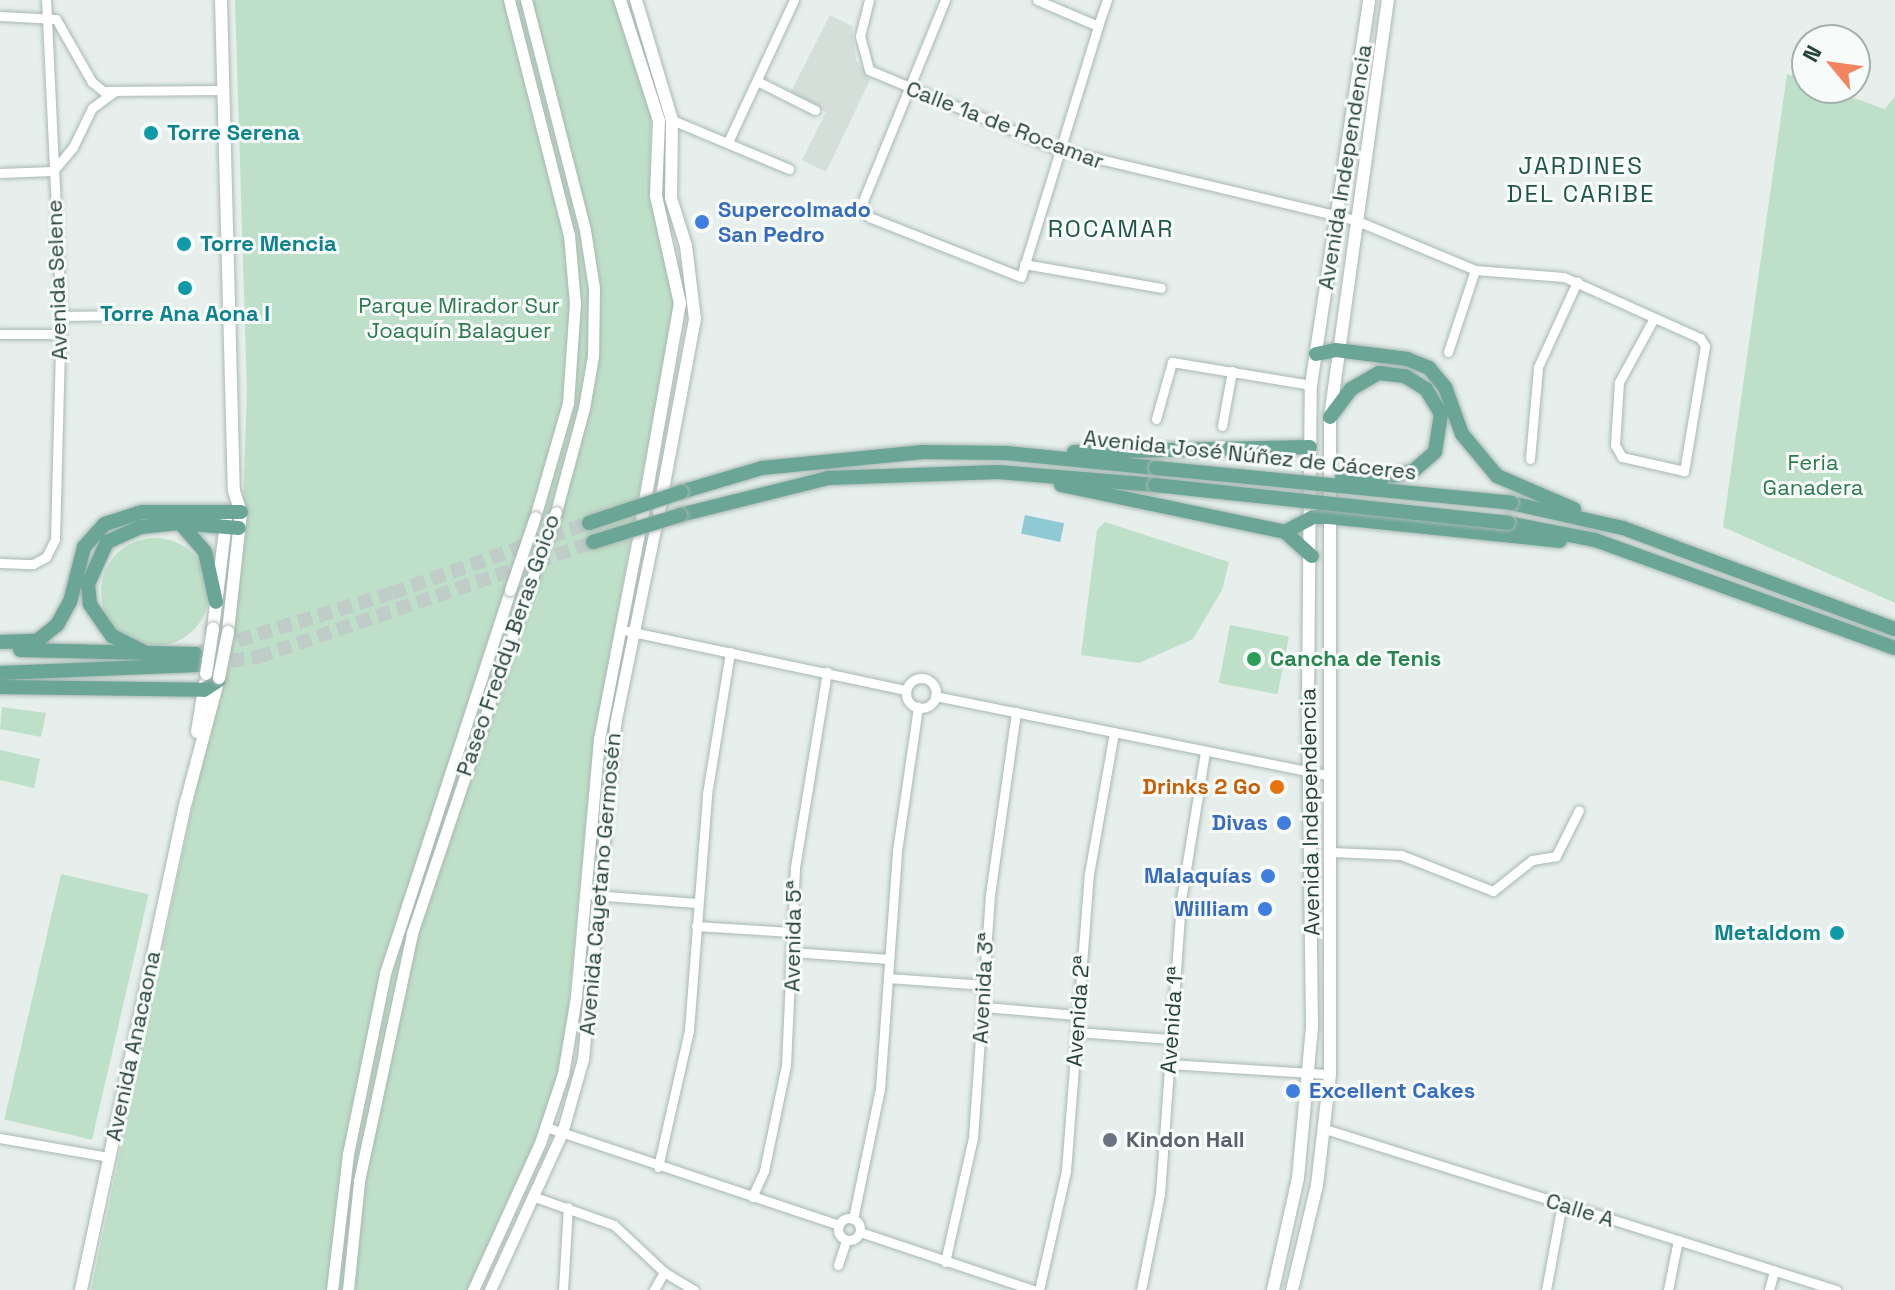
<!DOCTYPE html>
<meta charset="utf-8">
<style>
body{margin:0}
#map{position:relative;width:1895px;height:1290px;overflow:hidden;background:#e6efeb;font-family:"Space Grotesk",sans-serif}
div>[style]{position:absolute}
[style*='--x']{left:calc(var(--x)*1px);top:calc(var(--y)*1px);width:calc(var(--w)*1px);rotate:calc(var(--a)*1deg)}
.built>*{inset:0;background:#d4dfda}
.green>*{inset:0;background:#bfe0c8;transform-origin:0 0}
.round{border-radius:50%}
.water>*{inset:0;background:#8ec9d4;transform-origin:0 0}
.primary-tunnel>*{height:14px;margin-top:-7px;transform-origin:0;background:repeating-linear-gradient(90deg,#bfccc8 0 14px,transparent 0 21px)}
.roads{filter:drop-shadow(0 0 2px #a8b8b2) drop-shadow(0 0 2px #a8b8b2)}
.minor>*{height:9px;margin:-4.5px;padding:0 4.5px;transform-origin:4.5px;border-radius:4.5px;background:#fff}
.minor>.ring{margin:-4.5px;padding:0;box-sizing:content-box;background:none;border:9px solid #fff;border-radius:50%}
.tertiary>*{height:11px;margin:-5.5px;padding:0 5.5px;transform-origin:5.5px;border-radius:5.5px;background:#fff}
.secondary>*{height:12px;margin:-6px;padding:0 6px;transform-origin:6px;border-radius:6px;background:#fff}
.primary>*{height:14px;margin:-7px;padding:0 7px;transform-origin:7px;border-radius:7px;background:#6aa596}
.bridges{filter:drop-shadow(0 0 2px #a8b8b2) drop-shadow(0 0 2px #a8b8b2)}
.tertiary-bridge>*{height:11px;margin:-5.5px;padding:0 5.5px;transform-origin:5.5px;border-radius:5.5px;background:#fff}
.secondary-bridge>*{height:12px;margin:-6px;padding:0 6px;transform-origin:6px;border-radius:6px;background:#fff}
.primary-bridge>*{height:14px;margin:-7px;padding:0 7px;transform-origin:7px;border-radius:7px;background:#6aa596}
.dots>*{width:22px;height:22px;translate:-50% -50%;box-sizing:border-box;border:4px solid #f7fbf9;border-radius:50%}
span{translate:-50% -50%;white-space:nowrap;text-align:center;line-height:1.15;-webkit-text-stroke:6px #f7fbf9;paint-order:stroke}
.street-label{font-size:22px;color:#24423a}
.culture-label{font-size:22px;color:#0d838f;font-weight:700}
.left{translate:0 -50%;text-align:left}
.right{translate:-100% -50%;text-align:right}
.shop-label{font-size:22px;color:#366cbe;font-weight:700}
.park-label{font-size:22px;color:#2d7a4b}
.leisure-label{font-size:22px;color:#27864d;font-weight:700}
.food-label{font-size:22px;color:#c56008;font-weight:700}
.worship-label{font-size:22px;color:#5b616d;font-weight:700}
.neighbourhood-label{font-size:24px;color:#1f5548;letter-spacing:2px}
.north{position:absolute;left:1791px;top:24px;width:80px;height:80px;box-sizing:border-box;background:#f7fbf9;border:2px solid #a3b1ad;border-radius:50%;rotate:299deg;font-size:22px;font-weight:700;line-height:32px;text-align:center;color:#24423a}
.north::after{content:'';display:block;margin:auto;width:28px;height:36px;background:#f4845f;clip-path:polygon(50% 0,100% 100%,50% 72%,0 100%)}
</style>
<div id="map">
<div class="built">
<div style="clip-path:polygon(830px 15px,852px 26px,856px 60px,870px 80px,826px 172px,802px 160px,826px 112px,790px 94px)"></div>
</div>
<div class="green">
<div style="clip-path:polygon(235px 0,615px 0,651px 112px,650px 189px,674px 303px,593px 747px,564px 1054px,538px 1141px,470px 1290px,91px 1290px,240px 581px,247px 392px)"></div>
<div style="clip-path:polygon(1787px 74px,1807px 81px,1807px 88px,1826px 88px,1885px 109px,1895px 96px,1895px 603px,1723px 527px)"></div>
<div style="clip-path:polygon(1105px 522px,1229px 562px,1222px 590px,1193px 639px,1139px 663px,1081px 655px,1097px 530px)"></div>
<div class="round" style="left:101px;top:538px;width:108px;height:108px"></div>
<div style="left:1230px;top:625px;width:60px;height:59px;rotate:11deg"></div>
<div style="clip-path:polygon(2px 707px,46px 713px,41px 737px,0 729px)"></div>
<div style="clip-path:polygon(0 750px,40px 759px,34px 788px,0 780px)"></div>
<div style="left:61px;top:874px;width:90px;height:252px;rotate:13deg"></div>
</div>
<div class="water">
<div style="left:1025px;top:515px;width:40px;height:19px;rotate:12deg"></div>
</div>
<div class="primary-tunnel">
<div style="--x:198;--y:653;--w:203;--a:-17.2"></div>
<div style="--x:392;--y:593;--w:209;--a:-19.6"></div>
<div style="--x:210;--y:664;--w:49;--a:-8.3"></div>
<div style="--x:258;--y:657;--w:354;--a:-18.9"></div>
</div>
<div class="roads">
<div class="minor">
<div style="--x:869;--y:0;--w:37;--a:104"></div>
<div style="--x:860;--y:36;--w:35;--a:75"></div>
<div style="--x:869;--y:70;--w:204;--a:22.8"></div>
<div style="--x:1057;--y:149;--w:306;--a:13.4"></div>
<div style="--x:1355;--y:220;--w:130;--a:22.6"></div>
<div style="--x:1475;--y:270;--w:89;--a:4.5"></div>
<div style="--x:1564;--y:277;--w:149;--a:24.2"></div>
<div style="--x:1700;--y:338;--w:9;--a:58"></div>
<div style="--x:1705;--y:346;--w:127;--a:99.5"></div>
<div style="--x:1684;--y:471;--w:64;--a:-167.3"></div>
<div style="--x:1622;--y:457;--w:14;--a:-120"></div>
<div style="--x:1615;--y:445;--w:63;--a:-86.4"></div>
<div style="--x:1619;--y:382;--w:73;--a:-61.3"></div>
<div style="--x:945;--y:0;--w:225;--a:112.2"></div>
<div style="--x:860;--y:208;--w:13;--a:45"></div>
<div style="--x:869;--y:217;--w:163;--a:21.5"></div>
<div style="--x:1021;--y:277;--w:263;--a:-72.9"></div>
<div style="--x:1098;--y:26;--w:66;--a:-156.9"></div>
<div style="--x:0;--y:16;--w:56;--a:3.1"></div>
<div style="--x:56;--y:19;--w:73;--a:60.3"></div>
<div style="--x:92;--y:82;--w:14;--a:39"></div>
<div style="--x:103;--y:91;--w:121;--a:-0.5"></div>
<div style="--x:1098;--y:26;--w:28;--a:-71"></div>
<div style="--x:757;--y:81;--w:65;--a:26.6"></div>
<div style="--x:672;--y:120;--w:127;--a:22.7"></div>
<div style="--x:728;--y:142;--w:157;--a:-65.1"></div>
<div style="--x:53;--y:171;--w:31;--a:-50"></div>
<div style="--x:73;--y:147;--w:43;--a:-64"></div>
<div style="--x:92;--y:108;--w:26;--a:-36"></div>
<div style="--x:0;--y:173;--w:53;--a:-2.2"></div>
<div style="--x:1024;--y:264;--w:139;--a:9.9"></div>
<div style="--x:61;--y:316;--w:73;--a:-0.8"></div>
<div style="--x:0;--y:334;--w:60;--a:0"></div>
<div style="--x:1448;--y:352;--w:86;--a:-71.8"></div>
<div style="--x:1156;--y:419;--w:59;--a:-74.3"></div>
<div style="--x:1172;--y:362;--w:141;--a:9.4"></div>
<div style="--x:1222;--y:426;--w:56;--a:-79.7"></div>
<div style="--x:1530;--y:459;--w:92;--a:-85"></div>
<div style="--x:1538;--y:367;--w:94;--a:-65.4"></div>
<div style="--x:0;--y:563;--w:33;--a:2"></div>
<div style="--x:33;--y:564;--w:15;--a:-28"></div>
<div style="--x:46;--y:557;--w:20;--a:-63"></div>
<div style="--x:55;--y:539;--w:223;--a:-88.5"></div>
<div style="--x:61;--y:316;--w:316;--a:-92.7"></div>
<div style="--x:628;--y:631;--w:284;--a:12"></div>
<div class="ring" style="left:906px;top:678px;width:21px;height:21px"></div>
<div style="--x:935;--y:696;--w:403;--a:11.4"></div>
<div style="--x:1332;--y:852;--w:69;--a:2.5"></div>
<div style="--x:1401;--y:855;--w:99;--a:21.4"></div>
<div style="--x:1493;--y:891;--w:50;--a:-38.5"></div>
<div style="--x:1532;--y:860;--w:24;--a:-9"></div>
<div style="--x:1556;--y:856;--w:51;--a:-63.4"></div>
<div style="--x:593;--y:895;--w:104;--a:4.4"></div>
<div style="--x:696;--y:926;--w:95;--a:3.6"></div>
<div style="--x:792;--y:952;--w:97;--a:4.1"></div>
<div style="--x:888;--y:978;--w:97;--a:4.1"></div>
<div style="--x:985;--y:1007;--w:91;--a:5"></div>
<div style="--x:1076;--y:1032;--w:95;--a:4.2"></div>
<div style="--x:1169;--y:1064;--w:161;--a:3.6"></div>
<div style="--x:546;--y:1127;--w:309;--a:18.5"></div>
<div style="--x:1325;--y:1129;--w:536;--a:17.49"></div>
<div style="--x:0;--y:1138;--w:111;--a:9.9"></div>
<div style="--x:658;--y:1167;--w:140;--a:-77.2"></div>
<div style="--x:689;--y:1030;--w:237;--a:-85.6"></div>
<div style="--x:707;--y:794;--w:144;--a:-80.8"></div>
<div style="--x:532;--y:1196;--w:87;--a:19.5"></div>
<div style="--x:614;--y:1225;--w:69;--a:43.2"></div>
<div style="--x:664;--y:1272;--w:35;--a:31"></div>
<div style="--x:752;--y:1197;--w:29;--a:-65"></div>
<div style="--x:764;--y:1171;--w:108;--a:-78.3"></div>
<div style="--x:786;--y:1065;--w:198;--a:-87.4"></div>
<div style="--x:795;--y:867;--w:198;--a:-80.7"></div>
<div class="ring" style="left:838px;top:1218px;width:13px;height:13px"></div>
<div style="--x:853;--y:1219;--w:133;--a:-78.3"></div>
<div style="--x:880;--y:1089;--w:239;--a:-85.9"></div>
<div style="--x:897;--y:851;--w:146;--a:-81.7"></div>
<div style="--x:860;--y:1232;--w:182;--a:18.5"></div>
<div style="--x:945;--y:1262;--w:127;--a:-77.3"></div>
<div style="--x:973;--y:1138;--w:244;--a:-86"></div>
<div style="--x:990;--y:895;--w:185;--a:-81.9"></div>
<div style="--x:838;--y:1265;--w:26;--a:-72"></div>
<div style="--x:563;--y:1290;--w:83;--a:-86.6"></div>
<div style="--x:654;--y:1290;--w:21;--a:-61"></div>
<div style="--x:1039;--y:1290;--w:122;--a:-77.2"></div>
<div style="--x:1066;--y:1171;--w:298;--a:-85.6"></div>
<div style="--x:1089;--y:874;--w:144;--a:-80"></div>
<div style="--x:1141;--y:1290;--w:98;--a:-78.8"></div>
<div style="--x:1160;--y:1194;--w:295;--a:-85.9"></div>
<div style="--x:1181;--y:900;--w:151;--a:-80.8"></div>
<div style="--x:1546;--y:1290;--w:87;--a:-79.5"></div>
<div style="--x:1668;--y:1290;--w:51;--a:-78.7"></div>
<div style="--x:1769;--y:1290;--w:20;--a:-75"></div>
</div>
<div class="tertiary">
<div style="--x:509;--y:0;--w:243;--a:75.7"></div>
<div style="--x:569;--y:235;--w:68;--a:85"></div>
<div style="--x:575;--y:303;--w:100;--a:94"></div>
<div style="--x:568;--y:403;--w:119;--a:106.1"></div>
<div style="--x:526;--y:0;--w:237;--a:75.6"></div>
<div style="--x:585;--y:230;--w:59;--a:81.2"></div>
<div style="--x:594;--y:288;--w:68;--a:90.8"></div>
<div style="--x:593;--y:356;--w:53;--a:99.8"></div>
<div style="--x:584;--y:408;--w:108;--a:105.1"></div>
<div style="--x:332;--y:1290;--w:137;--a:-83.3"></div>
<div style="--x:348;--y:1154;--w:185;--a:-78.4"></div>
<div style="--x:385;--y:973;--w:403;--a:-71.9"></div>
<div style="--x:348;--y:1290;--w:110;--a:-84.2"></div>
<div style="--x:359;--y:1181;--w:254;--a:-77.9"></div>
<div style="--x:412;--y:933;--w:372;--a:-71.3"></div>
<div style="--x:473;--y:1290;--w:162;--a:-65.5"></div>
<div style="--x:540;--y:1143;--w:73;--a:-71.6"></div>
<div style="--x:563;--y:1074;--w:78;--a:-80.4"></div>
<div style="--x:576;--y:997;--w:259;--a:-84.9"></div>
<div style="--x:599;--y:739;--w:221;--a:-79"></div>
<div style="--x:490;--y:1290;--w:173;--a:-65.4"></div>
<div style="--x:562;--y:1133;--w:77;--a:-74.2"></div>
<div style="--x:583;--y:1059;--w:337;--a:-84.5"></div>
<div style="--x:615;--y:724;--w:209;--a:-78.4"></div>
</div>
<div class="secondary">
<div style="--x:221;--y:0;--w:491;--a:88.5"></div>
<div style="--x:234;--y:491;--w:22;--a:72"></div>
<div style="--x:241;--y:512;--w:121;--a:96.2"></div>
<div style="--x:620;--y:0;--w:127;--a:72.1"></div>
<div style="--x:659;--y:121;--w:75;--a:92.3"></div>
<div style="--x:656;--y:196;--w:110;--a:77.4"></div>
<div style="--x:680;--y:303;--w:218;--a:100"></div>
<div style="--x:636;--y:0;--w:125;--a:73.3"></div>
<div style="--x:672;--y:120;--w:78;--a:90.7"></div>
<div style="--x:671;--y:198;--w:50;--a:72.6"></div>
<div style="--x:686;--y:246;--w:74;--a:83"></div>
<div style="--x:695;--y:319;--w:196;--a:100.6"></div>
<div style="--x:213;--y:629;--w:109;--a:-83.1"></div>
<div style="--x:197;--y:732;--w:50;--a:-80.7"></div>
<div style="--x:81;--y:1290;--w:499;--a:-77.9"></div>
<div style="--x:186;--y:802;--w:128;--a:-75.1"></div>
<div style="--x:1273;--y:1290;--w:115;--a:-77.4"></div>
<div style="--x:1298;--y:1178;--w:151;--a:-84.7"></div>
<div style="--x:1312;--y:1028;--w:327;--a:-90.7"></div>
<div style="--x:1308;--y:701;--w:316;--a:-89.5"></div>
<div style="--x:1311;--y:385;--w:389;--a:-81.4"></div>
<div style="--x:1292;--y:1290;--w:108;--a:-76.6"></div>
<div style="--x:1317;--y:1185;--w:112;--a:-83.3"></div>
<div style="--x:1330;--y:1074;--w:657;--a:-90"></div>
<div style="--x:1330;--y:417;--w:421;--a:-82.1"></div>
</div>
<div class="primary">
<div style="--x:1316;--y:354;--w:20;--a:-11"></div>
<div style="--x:1336;--y:350;--w:72;--a:7.2"></div>
<div style="--x:1407;--y:359;--w:24;--a:22"></div>
<div style="--x:1429;--y:368;--w:25;--a:50"></div>
<div style="--x:1445;--y:387;--w:50;--a:70.1"></div>
<div style="--x:1462;--y:434;--w:55;--a:50.2"></div>
<div style="--x:1497;--y:476;--w:84;--a:23.2"></div>
<div style="--x:1330;--y:417;--w:35;--a:-53"></div>
<div style="--x:1351;--y:389;--w:32;--a:-30"></div>
<div style="--x:1379;--y:373;--w:26;--a:7"></div>
<div style="--x:1405;--y:376;--w:25;--a:32"></div>
<div style="--x:1426;--y:389;--w:29;--a:59"></div>
<div style="--x:1441;--y:414;--w:38;--a:99"></div>
<div style="--x:1435;--y:452;--w:29;--a:139"></div>
<div style="--x:1413;--y:471;--w:32;--a:167"></div>
<div style="--x:1074;--y:452;--w:236;--a:-1.2"></div>
<div style="--x:1061;--y:485;--w:229;--a:11.8"></div>
<div style="--x:1285;--y:532;--w:36;--a:42"></div>
<div style="--x:681;--y:492;--w:84;--a:-16.5"></div>
<div style="--x:762;--y:468;--w:162;--a:-5.7"></div>
<div style="--x:923;--y:452;--w:83;--a:0.7"></div>
<div style="--x:1006;--y:453;--w:151;--a:5.7"></div>
<div style="--x:1511;--y:503;--w:115;--a:12.6"></div>
<div style="--x:1623;--y:528;--w:290;--a:20.4"></div>
<div style="--x:680;--y:515;--w:153;--a:-14"></div>
<div style="--x:828;--y:478;--w:170;--a:-2"></div>
<div style="--x:998;--y:472;--w:158;--a:4.7"></div>
<div style="--x:180;--y:523;--w:38;--a:49"></div>
<div style="--x:205;--y:552;--w:51;--a:77.6"></div>
<div style="--x:1508;--y:523;--w:89;--a:11.1"></div>
<div style="--x:1595;--y:540;--w:319;--a:19.8"></div>
<div style="--x:1285;--y:532;--w:32;--a:-28"></div>
<div style="--x:1313;--y:517;--w:16;--a:0"></div>
<div style="--x:1329;--y:517;--w:232;--a:5.9"></div>
<div style="--x:0;--y:642;--w:37;--a:-2"></div>
<div style="--x:37;--y:641;--w:26;--a:-39"></div>
<div style="--x:57;--y:625;--w:26;--a:-61"></div>
<div style="--x:70;--y:602;--w:57;--a:-75.7"></div>
<div style="--x:84;--y:547;--w:31;--a:-48"></div>
<div style="--x:105;--y:524;--w:39;--a:-18"></div>
<div style="--x:142;--y:512;--w:99;--a:0"></div>
<div style="--x:20;--y:650;--w:176;--a:1.3"></div>
<div style="--x:152;--y:656;--w:45;--a:-153.4"></div>
<div style="--x:112;--y:636;--w:39;--a:-125"></div>
<div style="--x:90;--y:604;--w:20;--a:-96"></div>
<div style="--x:88;--y:584;--w:46;--a:-65.7"></div>
<div style="--x:107;--y:542;--w:37;--a:-24"></div>
<div style="--x:141;--y:527;--w:38;--a:-6"></div>
<div style="--x:179;--y:523;--w:60;--a:4.8"></div>
<div style="--x:0;--y:673;--w:197;--a:-2.3"></div>
<div style="--x:0;--y:687;--w:204;--a:0.8"></div>
<div style="--x:204;--y:690;--w:17;--a:-33"></div>
</div>
</div>
<div class="bridges">
<div class="tertiary-bridge">
<div style="--x:531;--y:581;--w:73;--a:-70.1"></div>
<div style="--x:510;--y:590;--w:77;--a:-71.1"></div>
</div>
<div class="secondary-bridge">
<div style="--x:206;--y:674;--w:46;--a:-81.2"></div>
<div style="--x:219;--y:678;--w:47;--a:-78.9"></div>
</div>
<div class="primary-bridge">
<div style="--x:1156;--y:468;--w:357;--a:5.6"></div>
<div style="--x:1342;--y:477;--w:40;--a:1.4"></div>
<div style="--x:1155;--y:485;--w:355;--a:6.1"></div>
<div style="--x:589;--y:523;--w:97;--a:-18.6"></div>
<div style="--x:593;--y:542;--w:91;--a:-17.2"></div>
</div>
</div>
<div class="dots">
<div style="left:151px;top:133px;background:#0f9aa8"></div>
<div style="left:702px;top:222px;background:#3f7fe0"></div>
<div style="left:184px;top:244px;background:#0f9aa8"></div>
<div style="left:185px;top:288px;background:#0f9aa8"></div>
<div style="left:1254px;top:659px;background:#2e9e5b"></div>
<div style="left:1277px;top:787px;background:#e8710a"></div>
<div style="left:1284px;top:823px;background:#3f7fe0"></div>
<div style="left:1268px;top:876px;background:#3f7fe0"></div>
<div style="left:1265px;top:909px;background:#3f7fe0"></div>
<div style="left:1837px;top:933px;background:#0f9aa8"></div>
<div style="left:1293px;top:1091px;background:#3f7fe0"></div>
<div style="left:1110px;top:1140px;background:#6b7280"></div>
</div>
<div class="street-label">
<span style="left:1005px;top:125px;rotate:21deg">Calle 1a de Rocamar</span>
<span style="left:1345px;top:167px;rotate:-81deg">Avenida Independencia</span>
<span style="left:57px;top:280px;rotate:-92deg">Avenida Selene</span>
<span style="left:1250px;top:455px;rotate:6deg">Avenida José Núñez de Cáceres</span>
<span style="left:508px;top:645px;rotate:-71deg">Paseo Freddy Beras Goico</span>
<span style="left:1310px;top:812px;rotate:-91deg">Avenida Independencia</span>
<span style="left:600px;top:884px;rotate:-85deg">Avenida Cayetano Germosén</span>
<span style="left:793px;top:936px;rotate:-89deg">Avenida 5ª</span>
<span style="left:983px;top:988px;rotate:-87deg">Avenida 3ª</span>
<span style="left:1078px;top:1011px;rotate:-86deg">Avenida 2ª</span>
<span style="left:1172px;top:1020px;rotate:-86deg">Avenida 1ª</span>
<span style="left:133px;top:1046px;rotate:-78deg">Avenida Anacaona</span>
<span style="left:1580px;top:1210px;rotate:17deg">Calle A</span>
</div>
<div class="culture-label">
<span class="left" style="left:167px;top:133px">Torre Serena</span>
<span class="left" style="left:200px;top:244px">Torre Mencia</span>
<span style="left:185px;top:314px">Torre Ana Aona I</span>
<span class="right" style="left:1821px;top:933px">Metaldom</span>
</div>
<div class="shop-label">
<span class="left" style="left:718px;top:222px">Supercolmado<br>San Pedro</span>
<span class="right" style="left:1268px;top:823px">Divas</span>
<span class="right" style="left:1252px;top:876px">Malaquías</span>
<span class="right" style="left:1249px;top:909px">William</span>
<span class="left" style="left:1309px;top:1091px">Excellent Cakes</span>
</div>
<div class="park-label">
<span style="left:459px;top:318px">Parque Mirador Sur<br>Joaquín Balaguer</span>
<span style="left:1813px;top:475px">Feria<br>Ganadera</span>
</div>
<div class="leisure-label">
<span class="left" style="left:1270px;top:659px">Cancha de Tenis</span>
</div>
<div class="food-label">
<span class="right" style="left:1261px;top:787px">Drinks 2 Go</span>
</div>
<div class="worship-label">
<span class="left" style="left:1126px;top:1140px">Kindon Hall</span>
</div>
<div class="neighbourhood-label">
<span style="left:1581px;top:180px">JARDINES<br>DEL CARIBE</span>
<span style="left:1111px;top:229px">ROCAMAR</span>
</div>
<div class="north">N</div>
</div>
